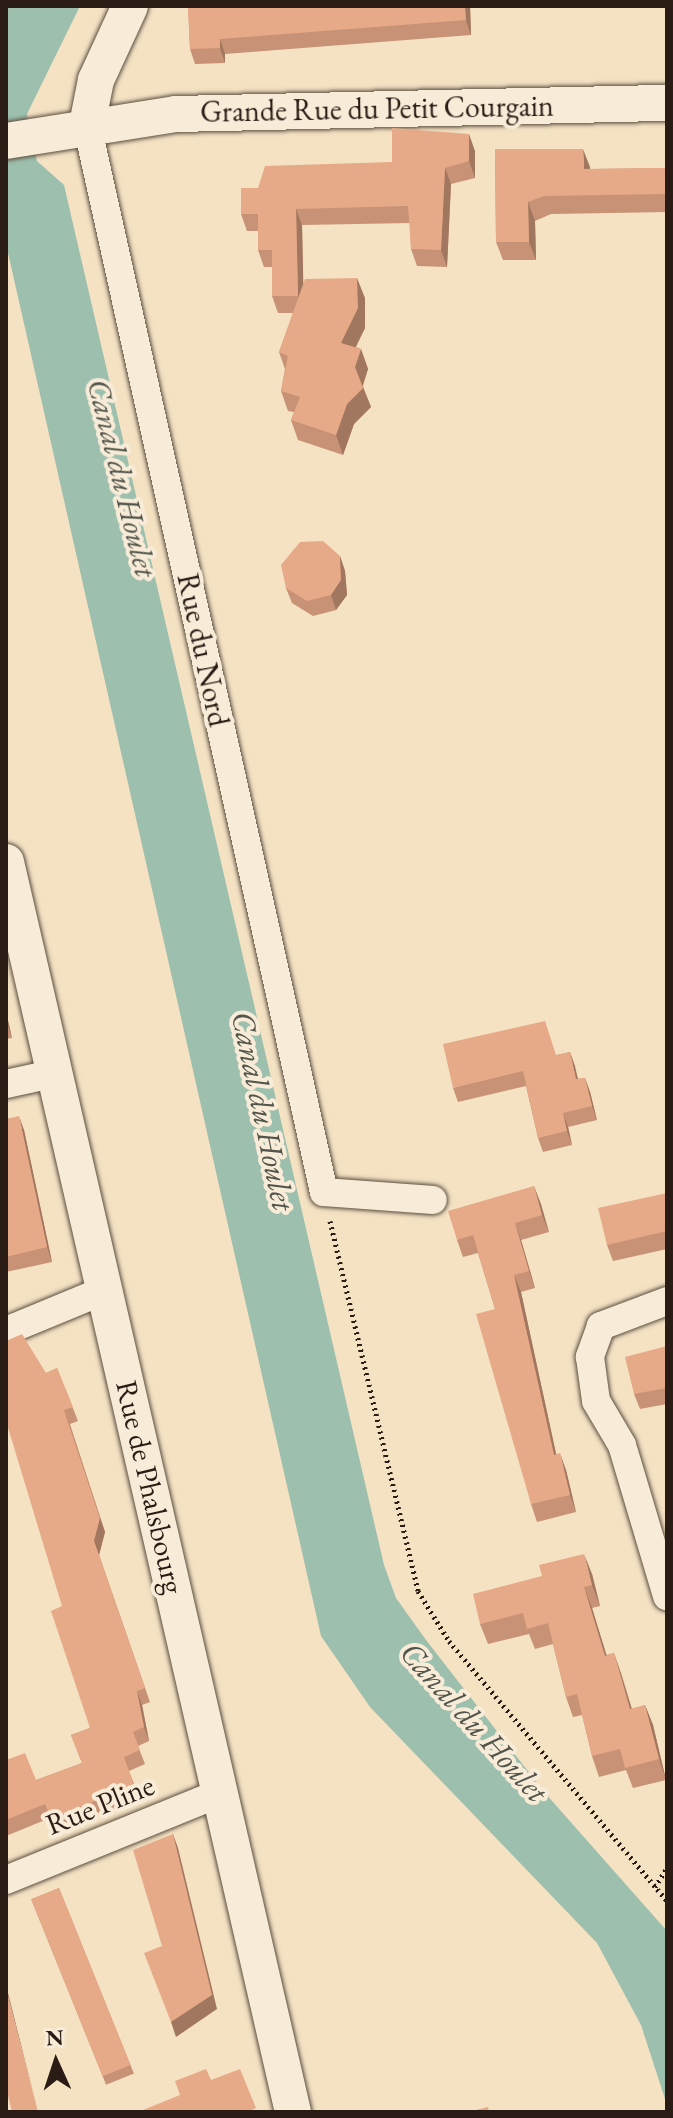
<!DOCTYPE html>
<style>
body{margin:0}
#map{position:relative;width:673px;height:2118px;overflow:hidden;background:#f4e2c3;font-family:"EB Garamond",serif}
div>[style]{position:absolute}
[style*='--x']{left:calc(var(--x)*1px);top:calc(var(--y)*1px);width:calc(var(--w)*1px);rotate:calc(var(--a)*1deg)}
.water>*{inset:0;background:#9dbfae}
.path>*{height:5px;margin-top:-2.5px;transform-origin:0;background:repeating-linear-gradient(90deg,#2a1c15 0 2px,transparent 0 6px)}
.roads{filter:drop-shadow(0 0 2px #5c4e40) drop-shadow(0 0 2px #5c4e40)}
.minor>*{height:28px;margin:-14px;padding:0 14px;transform-origin:14px;border-radius:14px;background:#f8ecd8}
.tertiary>*{height:36px;margin:-18px;padding:0 18px;transform-origin:18px;border-radius:18px;background:#f8ecd8}
.wall>*{inset:0;background:#c79275;transform-origin:0 0}
.shaded-wall>*{inset:0;background:#a2775f}
.building>*{inset:0;background:#e7aa88;transform-origin:0 0}
span{translate:-50% -50%;white-space:nowrap;text-align:center;line-height:1.15;-webkit-text-stroke:8px #f8ecd8;paint-order:stroke}
.street-label{font-size:30px;color:#2a1c15}
.water-label{font-size:32px;color:#52554b;font-style:italic}
.frame{position:absolute;inset:0;border:8px solid #2a1c15;pointer-events:none}
.north{position:absolute;left:16px;top:2022px;width:80px;height:80px;-webkit-text-stroke:6px #f8ecd8;paint-order:stroke;rotate:357deg;font-size:22px;font-weight:700;line-height:32px;text-align:center;color:#2a1c15}
.north::after{content:'';display:block;margin:auto;width:28px;height:36px;background:#2a1c15;clip-path:polygon(50% 0,100% 100%,50% 72%,0 100%)}
</style>
<div id="map">
<div class="water">
<div style="clip-path:polygon(6px 6px,80px 6px,27px 114px,37px 161px,64px 185px,384px 1565px,396px 1598px,426px 1640px,545px 1793px,667px 1931px,667px 2105px,641px 2025px,597px 1943px,370px 1707px,321px 1636px,6px 244px)"></div>
</div>
<div class="path">
<div style="--x:330;--y:1221;--w:380;--a:76.6"></div>
<div style="--x:418;--y:1591;--w:59;--a:58.2"></div>
<div style="--x:449;--y:1641;--w:339;--a:50"></div>
<div style="--x:655;--y:1887;--w:22;--a:-58"></div>
</div>
<div class="roads">
<div class="minor">
<div style="--x:87;--y:125;--w:1093;--a:77.48"></div>
<div style="--x:324;--y:1192;--w:109;--a:4.2"></div>
<div style="--x:6;--y:1084;--w:47;--a:-12.3"></div>
<div style="--x:667;--y:1301;--w:71;--a:159.3"></div>
<div style="--x:601;--y:1326;--w:33;--a:110"></div>
<div style="--x:590;--y:1357;--w:44;--a:82.2"></div>
<div style="--x:596;--y:1401;--w:51;--a:59.4"></div>
<div style="--x:622;--y:1445;--w:158;--a:73.4"></div>
<div style="--x:6;--y:1331;--w:107;--a:-22.5"></div>
<div style="--x:6;--y:1880;--w:231;--a:-22.1"></div>
</div>
<div class="tertiary">
<div style="--x:87;--y:125;--w:46;--a:-78.7"></div>
<div style="--x:96;--y:80;--w:81;--a:-65.3"></div>
<div style="--x:6;--y:141;--w:172;--a:-9"></div>
<div style="--x:176;--y:114;--w:491;--a:-1.3"></div>
<div style="--x:6;--y:862;--w:1283;--a:77.07"></div>
</div>
</div>
<div class="wall">
<div style="clip-path:polygon(188px 6px,470px 6px,471px 35px,225px 54px,225px 63px,195px 64px,190px 49px)"></div>
<div style="clip-path:polygon(495px 149px,590px 167px,590px 169px,667px 168px,667px 212px,551px 214px,535px 221px,536px 260px,503px 260px,496px 242px)"></div>
<div style="clip-path:polygon(475px 151px,475px 178px,451px 184px,447px 267px,417px 266px,411px 249px,410px 223px,302px 225px,303px 283px,365px 298px,365px 328px,356px 347px,361px 349px,368px 369px,363px 386px,371px 407px,354px 424px,343px 455px,298px 440px,291px 420px,294px 412px,288px 411px,281px 391px,285px 369px,279px 352px,293px 313px,278px 313px,272px 296px,272px 267px,264px 267px,258px 250px,258px 231px,247px 231px,241px 214px,258px 188px,392px 162px)"></div>
<div style="clip-path:polygon(340px 556px,345px 571px,347px 595px,336px 610px,313px 616px,292px 603px,286px 588px)"></div>
<div style="clip-path:polygon(6px 1012px,12px 1038px,6px 1039px)"></div>
<div style="clip-path:polygon(570px 1052px,578px 1079px,585px 1078px,590px 1092px,597px 1120px,568px 1127px,572px 1145px,543px 1152px,538px 1138px,526px 1086px,458px 1102px,453px 1088px,557px 1055px)"></div>
<div style="clip-path:polygon(6px 1119px,24px 1130px,52px 1262px,6px 1272px)"></div>
<div style="clip-path:polygon(534px 1186px,549px 1232px,521px 1240px,535px 1288px,521px 1292px,556px 1454px,566px 1470px,576px 1512px,537px 1522px,531px 1504px,495px 1309px,478px 1253px,463px 1257px,457px 1240px)"></div>
<div style="clip-path:polygon(667px 1193px,667px 1249px,613px 1261px,607px 1245px)"></div>
<div style="clip-path:polygon(667px 1346px,667px 1404px,640px 1409px,634px 1394px)"></div>
<div style="clip-path:polygon(57px 1368px,78px 1421px,70px 1424px,105px 1532px,99px 1555px,150px 1702px,142px 1705px,149px 1741px,138px 1746px,145px 1764px,129px 1771px,140px 1799px,56px 1832px,50px 1818px,6px 1836px,6px 1760px,36px 1780px,82px 1763px,71px 1735px,90px 1728px,62px 1606px,46px 1373px)"></div>
<div style="clip-path:polygon(592px 1574px,600px 1606px,592px 1608px,606px 1655px,614px 1653px,631px 1709px,645px 1705px,653px 1725px,666px 1780px,633px 1788px,626px 1770px,599px 1777px,592px 1756px,582px 1715px,573px 1717px,566px 1697px,553px 1644px,535px 1649px,529px 1634px,488px 1644px,480px 1624px)"></div>
<div style="left:59px;top:1888px;width:200px;height:30px;rotate:68deg"></div>
</div>
<div class="shaded-wall">
<div style="clip-path:polygon(465px 6px,470px 6px,471px 35px,466px 20px)"></div>
<div style="clip-path:polygon(220px 39px,225px 54px,225px 63px,220px 48px)"></div>
<div style="clip-path:polygon(469px 134px,475px 151px,475px 178px,469px 161px)"></div>
<div style="clip-path:polygon(583px 149px,590px 167px,590px 187px,584px 169px)"></div>
<div style="clip-path:polygon(445px 168px,451px 184px,447px 267px,441px 250px)"></div>
<div style="clip-path:polygon(528px 202px,535px 221px,536px 260px,529px 242px)"></div>
<div style="clip-path:polygon(296px 209px,302px 225px,304px 313px,298px 296px)"></div>
<div style="clip-path:polygon(357px 278px,365px 298px,365px 328px,348px 362px,341px 343px)"></div>
<div style="clip-path:polygon(361px 349px,368px 369px,362px 387px,355px 367px)"></div>
<div style="clip-path:polygon(363px 388px,371px 407px,354px 424px,343px 455px,336px 435px,347px 404px)"></div>
<div style="clip-path:polygon(340px 556px,345px 571px,347px 595px,336px 610px,331px 595px)"></div>
<div style="clip-path:polygon(6px 1012px,12px 1038px,6px 1020px)"></div>
<div style="clip-path:polygon(570px 1052px,575px 1066px,581px 1093px,576px 1079px)"></div>
<div style="clip-path:polygon(585px 1078px,590px 1092px,597px 1120px,592px 1106px)"></div>
<div style="clip-path:polygon(563px 1113px,568px 1127px,572px 1145px,567px 1131px)"></div>
<div style="clip-path:polygon(19px 1116px,24px 1130px,52px 1262px,47px 1247px)"></div>
<div style="clip-path:polygon(534px 1186px,541px 1204px,549px 1232px,542px 1215px)"></div>
<div style="clip-path:polygon(515px 1223px,521px 1240px,535px 1288px,529px 1271px)"></div>
<div style="clip-path:polygon(514px 1275px,521px 1292px,560px 1472px,554px 1455px)"></div>
<div style="clip-path:polygon(64px 1410px,105px 1532px,99px 1555px,150px 1702px,94px 1541px)"></div>
<div style="clip-path:polygon(560px 1453px,566px 1470px,576px 1512px,570px 1495px)"></div>
<div style="clip-path:polygon(584px 1554px,592px 1574px,600px 1606px,592px 1585px)"></div>
<div style="clip-path:polygon(584px 1587px,592px 1608px,613px 1676px,605px 1656px)"></div>
<div style="clip-path:polygon(614px 1653px,621px 1673px,638px 1729px,630px 1709px)"></div>
<div style="clip-path:polygon(137px 1691px,142px 1705px,149px 1741px,144px 1727px)"></div>
<div style="clip-path:polygon(645px 1705px,653px 1725px,666px 1780px,659px 1759px)"></div>
<div style="clip-path:polygon(173px 1834px,178px 1848px,217px 2009px,176px 2037px,171px 2022px)"></div>
<div style="clip-path:polygon(6px 1985px,38px 2112px,6px 1989px)"></div>
</div>
<div class="building">
<div style="clip-path:polygon(188px 6px,465px 6px,466px 20px,220px 39px,220px 48px,190px 49px)"></div>
<div style="clip-path:polygon(392px 128px,469px 134px,469px 161px,445px 168px,441px 250px,411px 249px,408px 206px,296px 209px,298px 296px,272px 296px,272px 250px,258px 250px,258px 214px,241px 214px,241px 188px,258px 188px,265px 166px,392px 162px)"></div>
<div style="clip-path:polygon(495px 149px,583px 149px,584px 169px,667px 168px,667px 194px,544px 196px,528px 202px,529px 242px,496px 242px)"></div>
<div style="clip-path:polygon(357px 278px,358px 308px,341px 343px,361px 349px,355px 367px,363px 388px,347px 404px,336px 435px,291px 420px,300px 397px,281px 391px,288px 356px,279px 352px,305px 279px)"></div>
<div style="clip-path:polygon(323px 541px,340px 556px,341px 580px,331px 595px,307px 601px,286px 588px,281px 565px,300px 542px)"></div>
<div style="clip-path:polygon(545px 1021px,556px 1055px,570px 1052px,576px 1079px,585px 1078px,592px 1106px,563px 1113px,567px 1131px,538px 1138px,523px 1071px,453px 1088px,443px 1044px)"></div>
<div style="clip-path:polygon(19px 1116px,47px 1247px,6px 1257px,6px 1119px)"></div>
<div style="clip-path:polygon(534px 1186px,542px 1215px,515px 1223px,529px 1271px,514px 1275px,554px 1455px,560px 1453px,570px 1495px,531px 1504px,476px 1314px,495px 1309px,473px 1235px,457px 1240px,448px 1211px)"></div>
<div style="clip-path:polygon(667px 1193px,667px 1231px,607px 1245px,598px 1208px)"></div>
<div style="clip-path:polygon(22px 1334px,46px 1373px,57px 1368px,73px 1407px,64px 1410px,100px 1518px,94px 1541px,145px 1688px,137px 1691px,144px 1727px,133px 1732px,140px 1750px,124px 1757px,134px 1785px,51px 1819px,45px 1804px,6px 1820px,6px 1760px,25px 1753px,36px 1780px,82px 1763px,71px 1735px,90px 1728px,51px 1611px,62px 1606px,6px 1421px,6px 1341px)"></div>
<div style="clip-path:polygon(667px 1346px,667px 1388px,634px 1394px,625px 1357px)"></div>
<div style="clip-path:polygon(584px 1554px,592px 1585px,584px 1587px,605px 1656px,614px 1653px,630px 1709px,645px 1705px,659px 1759px,625px 1768px,620px 1749px,592px 1756px,577px 1694px,566px 1697px,548px 1623px,527px 1629px,523px 1613px,480px 1624px,473px 1594px,542px 1576px,539px 1565px)"></div>
<div style="clip-path:polygon(173px 1834px,212px 1995px,171px 2022px,144px 1953px,162px 1946px,133px 1850px)"></div>
<div style="left:59px;top:1888px;width:191px;height:30px;rotate:68deg"></div>
<div style="clip-path:polygon(6px 1989px,38px 2112px,12px 2112px,6px 2087px)"></div>
<div style="clip-path:polygon(206px 2069px,211px 2080px,240px 2069px,256px 2108px,247px 2112px,138px 2112px,180px 2095px,175px 2081px)"></div>
<div style="clip-path:polygon(488px 2107px,489px 2112px,468px 2112px)"></div>
</div>
<div class="street-label">
<span style="left:377px;top:109px;rotate:-1deg">Grande Rue du Petit Courgain</span>
<span style="left:203px;top:650px;rotate:78deg">Rue du Nord</span>
<span style="left:150px;top:1487px;rotate:77deg">Rue de Phalsbourg</span>
<span style="left:100px;top:1805px;rotate:-22deg">Rue Pline</span>
</div>
<div class="water-label">
<span style="left:122px;top:478px;rotate:76deg">Canal du Houlet</span>
<span style="left:263px;top:1111px;rotate:78deg">Canal du Houlet</span>
<span style="left:474px;top:1722px;rotate:48deg">Canal du Houlet</span>
</div>
<div class="frame"></div>
<div class="north">N</div>
</div>
